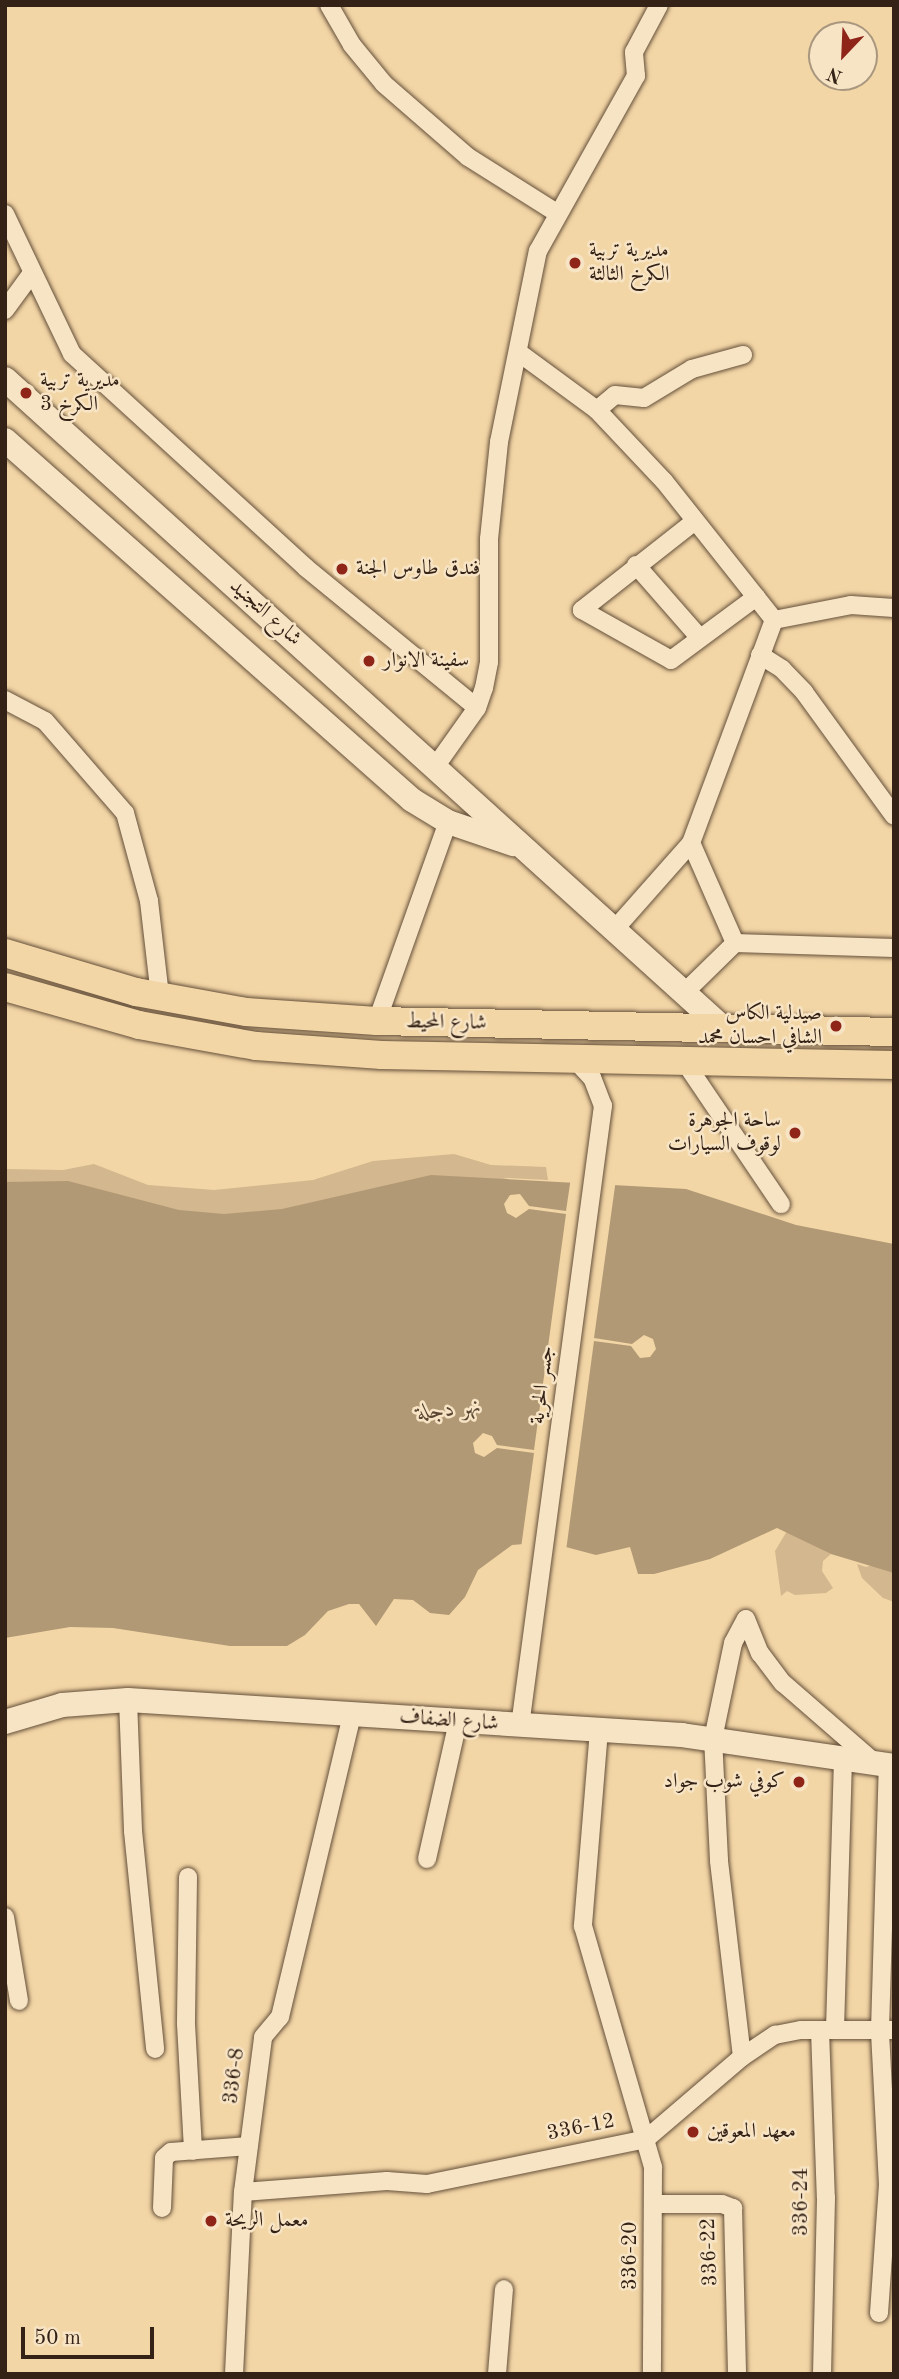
<!DOCTYPE html>
<meta charset="utf-8">
<style>
body{margin:0}
#map{position:relative;width:899px;height:2379px;overflow:hidden;background:#f3d6a6;font-family:"Old Standard TT",Amiri,serif}
div>[style]{position:absolute}
[style*='--x']{left:calc(var(--x)*1px);top:calc(var(--y)*1px);width:calc(var(--w)*1px);rotate:calc(var(--a)*1deg)}
.green>*{inset:0;background:#d3b78e}
.water>*{inset:0;background:#b29975}
.pier>*{inset:0;background:#f3d6a6}
.roads{filter:drop-shadow(0 0 2px #644f3a) drop-shadow(0 0 2px #644f3a)}
.street>*{height:18px;margin:-9px;padding:0 9px;transform-origin:9px;border-radius:9px;background:#f7e4c5}
.secondary>*{height:24px;margin:-12px;padding:0 12px;transform-origin:12px;border-radius:12px;background:#f7e4c5}
.primary>*{height:28px;margin:-14px;padding:0 14px;transform-origin:14px;border-radius:14px;background:#f3d6a6}
.dots>*{width:19px;height:19px;translate:-50% -50%;box-sizing:border-box;border:4px solid #f7e4c5;border-radius:50%}
span{translate:-50% -50%;white-space:nowrap;text-align:center;line-height:1.15;-webkit-text-stroke:5px #f7e4c5;paint-order:stroke}
.poi-label{font-size:21px;color:#352216}
.left{translate:0 -50%;text-align:left}
.right{translate:-100% -50%;text-align:right}
.street-label{font-size:21px;color:#352216}
.water-label{font-size:23px;color:#5a4632;font-style:italic}
.frame{position:absolute;inset:0;border:7px solid #352216;pointer-events:none}
.north{position:absolute;left:808px;top:21px;width:70px;height:70px;box-sizing:border-box;background:#f7e4c5;border:2px solid #a9967f;border-radius:50%;rotate:203deg;font-size:19px;font-weight:700;line-height:28px;text-align:center;color:#352216}
.north::after{content:'';display:block;margin:auto;width:24px;height:32px;background:#8f2418;clip-path:polygon(50% 0,100% 100%,50% 72%,0 100%)}
.scale{position:absolute;left:21px;top:2327px;width:133px;height:32px;box-sizing:border-box;border:4px solid #352216;border-top:0;padding-left:9px;font-size:21px;line-height:24px;white-space:nowrap;color:#352216;-webkit-text-stroke:5px #f7e4c5;paint-order:stroke}
</style>
<div id="map">
<div class="green">
<div style="clip-path:polygon(454px 1154px,491px 1165px,546px 1167px,548px 1180px,508px 1178px,300px 1218px,5px 1207px,5px 1169px,63px 1170px,94px 1164px,148px 1185px,214px 1190px,313px 1180px,373px 1161px)"></div>
<div style="clip-path:polygon(787px 1531px,831px 1554px,823px 1561px,822px 1571px,833px 1588px,826px 1593px,795px 1595px,787px 1591px,781px 1596px,775px 1551px)"></div>
<div style="clip-path:polygon(894px 1558px,894px 1602px,883px 1598px,862px 1578px,857px 1564px,866px 1567px)"></div>
</div>
<div class="water">
<div style="clip-path:polygon(431px 1175px,686px 1189px,796px 1225px,894px 1244px,894px 1573px,831px 1554px,777px 1528px,710px 1559px,654px 1574px,638px 1574px,630px 1547px,596px 1555px,562px 1546px,524px 1544px,512px 1545px,478px 1570px,465px 1597px,449px 1615px,430px 1613px,413px 1600px,394px 1599px,376px 1626px,359px 1604px,349px 1604px,328px 1611px,305px 1635px,287px 1646px,230px 1646px,113px 1628px,70px 1627px,5px 1638px,5px 1182px,68px 1181px,179px 1210px,224px 1214px,282px 1209px)"></div>
</div>
<div class="pier">
<div style="clip-path:polygon(571px 1177px,616px 1179px,594px 1338px,632px 1344px,644px 1335px,653px 1339px,656px 1349px,650px 1357px,640px 1358px,631px 1346px,594px 1341px,566px 1551px,547px 1553px,521px 1548px,534px 1453px,497px 1448px,484px 1457px,475px 1453px,473px 1443px,483px 1433px,492px 1436px,497px 1445px,534px 1450px,566px 1214px,529px 1209px,516px 1218px,507px 1213px,504px 1204px,510px 1195px,520px 1194px,529px 1206px,566px 1211px)"></div>
</div>
<div class="roads">
<div class="street">
<div style="--x:329;--y:5;--w:46;--a:60.1"></div>
<div style="--x:352;--y:45;--w:50;--a:50.6"></div>
<div style="--x:384;--y:84;--w:111;--a:41"></div>
<div style="--x:468;--y:157;--w:105;--a:32.2"></div>
<div style="--x:5;--y:214;--w:155;--a:64.4"></div>
<div style="--x:72;--y:354;--w:316;--a:42.4"></div>
<div style="--x:305;--y:567;--w:222;--a:39.3"></div>
<div style="--x:5;--y:310;--w:46;--a:-53.9"></div>
<div style="--x:518;--y:352;--w:98;--a:36.3"></div>
<div style="--x:597;--y:410;--w:98;--a:46.7"></div>
<div style="--x:664;--y:481;--w:177;--a:51.6"></div>
<div style="--x:597;--y:410;--w:23;--a:-40"></div>
<div style="--x:615;--y:395;--w:29;--a:6"></div>
<div style="--x:644;--y:398;--w:56;--a:-31.1"></div>
<div style="--x:692;--y:369;--w:53;--a:-15.4"></div>
<div style="--x:695;--y:521;--w:144;--a:141.8"></div>
<div style="--x:582;--y:610;--w:102;--a:29.3"></div>
<div style="--x:671;--y:660;--w:106;--a:-36.5"></div>
<div style="--x:636;--y:565;--w:97;--a:48.8"></div>
<div style="--x:774;--y:620;--w:78;--a:-11"></div>
<div style="--x:851;--y:605;--w:43;--a:4"></div>
<div style="--x:760;--y:655;--w:26;--a:32"></div>
<div style="--x:782;--y:669;--w:32;--a:46"></div>
<div style="--x:804;--y:692;--w:153;--a:54"></div>
<div style="--x:5;--y:700;--w:45;--a:27.7"></div>
<div style="--x:45;--y:721;--w:122;--a:49"></div>
<div style="--x:125;--y:813;--w:91;--a:74.7"></div>
<div style="--x:149;--y:901;--w:96;--a:83.4"></div>
<div style="--x:435;--y:767;--w:72;--a:-54.6"></div>
<div style="--x:477;--y:708;--w:21;--a:-71"></div>
<div style="--x:484;--y:688;--w:26;--a:-79"></div>
<div style="--x:489;--y:662;--w:123;--a:-90"></div>
<div style="--x:489;--y:539;--w:98;--a:-84.1"></div>
<div style="--x:499;--y:442;--w:195;--a:-78.5"></div>
<div style="--x:538;--y:251;--w:201;--a:-60.8"></div>
<div style="--x:636;--y:76;--w:24;--a:-95"></div>
<div style="--x:634;--y:52;--w:53;--a:-62"></div>
<div style="--x:614;--y:930;--w:116;--a:-48.5"></div>
<div style="--x:691;--y:843;--w:238;--a:-69.6"></div>
<div style="--x:735;--y:943;--w:159;--a:1.8"></div>
<div style="--x:684;--y:993;--w:71;--a:-44.4"></div>
<div style="--x:735;--y:943;--w:109;--a:-113.7"></div>
<div style="--x:377;--y:1021;--w:211;--a:-70.4"></div>
<div style="--x:684;--y:1061;--w:173;--a:55.9"></div>
<div style="--x:746;--y:1619;--w:37;--a:68"></div>
<div style="--x:760;--y:1653;--w:38;--a:53"></div>
<div style="--x:783;--y:1683;--w:122;--a:41"></div>
<div style="--x:128;--y:1700;--w:131;--a:87.8"></div>
<div style="--x:133;--y:1831;--w:219;--a:84.2"></div>
<div style="--x:520;--y:1726;--w:626;--a:-82.38"></div>
<div style="--x:603;--y:1106;--w:30;--a:-111"></div>
<div style="--x:592;--y:1078;--w:26;--a:-133"></div>
<div style="--x:599;--y:1730;--w:197;--a:94.7"></div>
<div style="--x:583;--y:1926;--w:251;--a:73.8"></div>
<div style="--x:653;--y:2167;--w:207;--a:90.3"></div>
<div style="--x:427;--y:1859;--w:141;--a:-77.3"></div>
<div style="--x:188;--y:1877;--w:147;--a:90.8"></div>
<div style="--x:186;--y:2024;--w:127;--a:86.8"></div>
<div style="--x:5;--y:1917;--w:85;--a:80.5"></div>
<div style="--x:835;--y:2029;--w:271;--a:-88.3"></div>
<div style="--x:820;--y:2030;--w:168;--a:88"></div>
<div style="--x:826;--y:2198;--w:176;--a:91.3"></div>
<div style="--x:742;--y:2057;--w:198;--a:-96.7"></div>
<div style="--x:719;--y:1860;--w:121;--a:-92.8"></div>
<div style="--x:713;--y:1739;--w:98;--a:-78.2"></div>
<div style="--x:733;--y:1643;--w:27;--a:-62"></div>
<div style="--x:243;--y:2192;--w:144;--a:-4.4"></div>
<div style="--x:387;--y:2181;--w:40;--a:4.3"></div>
<div style="--x:427;--y:2184;--w:224;--a:-11.6"></div>
<div style="--x:646;--y:2139;--w:126;--a:-40.5"></div>
<div style="--x:742;--y:2057;--w:40;--a:-34"></div>
<div style="--x:775;--y:2035;--w:26;--a:-11"></div>
<div style="--x:801;--y:2030;--w:93;--a:0"></div>
<div style="--x:653;--y:2204;--w:69;--a:0"></div>
<div style="--x:722;--y:2204;--w:12;--a:20"></div>
<div style="--x:733;--y:2208;--w:166;--a:88.6"></div>
<div style="--x:162;--y:2208;--w:50;--a:-87.7"></div>
<div style="--x:164;--y:2158;--w:9;--a:-41"></div>
<div style="--x:171;--y:2152;--w:78;--a:-4.4"></div>
<div style="--x:879;--y:2313;--w:128;--a:-86"></div>
<div style="--x:888;--y:2185;--w:155;--a:-93"></div>
<div style="--x:880;--y:2030;--w:265;--a:-88.3"></div>
<div style="--x:234;--y:2374;--w:182;--a:-87.2"></div>
<div style="--x:243;--y:2192;--w:156;--a:-82.6"></div>
<div style="--x:263;--y:2037;--w:26;--a:-50"></div>
<div style="--x:280;--y:2017;--w:311;--a:-76.6"></div>
<div style="--x:497;--y:2374;--w:85;--a:-85.3"></div>
</div>
<div class="secondary">
<div style="--x:5;--y:379;--w:969;--a:42.11"></div>
<div style="--x:5;--y:440;--w:543;--a:41.49"></div>
<div style="--x:412;--y:800;--w:42;--a:31.4"></div>
<div style="--x:448;--y:822;--w:69;--a:18.7"></div>
<div style="--x:5;--y:1722;--w:59;--a:-16.6"></div>
<div style="--x:62;--y:1705;--w:66;--a:-4.3"></div>
<div style="--x:128;--y:1700;--w:555;--a:3.61"></div>
<div style="--x:682;--y:1735;--w:214;--a:8.3"></div>
</div>
<div class="primary">
<div style="--x:5;--y:953;--w:137;--a:16.6"></div>
<div style="--x:136;--y:992;--w:112;--a:10.3"></div>
<div style="--x:246;--y:1012;--w:131;--a:3.9"></div>
<div style="--x:377;--y:1021;--w:517;--a:1.22"></div>
<div style="--x:5;--y:987;--w:139;--a:15.8"></div>
<div style="--x:139;--y:1025;--w:119;--a:10.2"></div>
<div style="--x:256;--y:1046;--w:126;--a:4.1"></div>
<div style="--x:382;--y:1055;--w:512;--a:1.12"></div>
</div>
</div>
<div class="dots">
<div style="left:575px;top:263px;background:#8f2418"></div>
<div style="left:26px;top:393px;background:#8f2418"></div>
<div style="left:342px;top:569px;background:#8f2418"></div>
<div style="left:369px;top:661px;background:#8f2418"></div>
<div style="left:836px;top:1026px;background:#8f2418"></div>
<div style="left:795px;top:1133px;background:#8f2418"></div>
<div style="left:799px;top:1782px;background:#8f2418"></div>
<div style="left:693px;top:2132px;background:#8f2418"></div>
<div style="left:211px;top:2221px;background:#8f2418"></div>
</div>
<div class="poi-label">
<span class="left" style="left:589px;top:263px">مديرية تربية<br>الكرخ الثالثة</span>
<span class="left" style="left:40px;top:393px">مديرية تربية<br>الكرخ 3</span>
<span class="left" style="left:356px;top:569px">فندق طاوس الجنة</span>
<span class="left" style="left:383px;top:661px">سفينة الانوار</span>
<span class="right" style="left:822px;top:1026px">صيدلية الكاس<br>الشافي احسان محمد</span>
<span class="right" style="left:781px;top:1133px">ساحة الجوهرة<br>لوقوف السيارات</span>
<span class="right" style="left:785px;top:1782px">كوفي شوب جواد</span>
<span class="left" style="left:707px;top:2132px">معهد المعوقين</span>
<span class="left" style="left:225px;top:2221px">معمل الريحة</span>
</div>
<div class="street-label">
<span style="left:265px;top:613px;rotate:42deg">شارع التجنيد</span>
<span style="left:446px;top:1023px;rotate:1deg">شارع المحيط</span>
<span style="left:543px;top:1385px;rotate:-83deg">جسر الحرية</span>
<span style="left:449px;top:1721px;rotate:4deg">شارع الضفاف</span>
<span style="left:235px;top:2076px;rotate:-83deg">336-8</span>
<span style="left:581px;top:2128px;rotate:-11deg">336-12</span>
<span style="left:802px;top:2202px;rotate:-90deg">336-24</span>
<span style="left:710px;top:2252px;rotate:-92deg">336-22</span>
<span style="left:631px;top:2256px;rotate:-90deg">336-20</span>
</div>
<div class="water-label">
<span style="left:449px;top:1410px;rotate:-7deg">نهر دجلة</span>
</div>
<div class="frame"></div>
<div class="north">N</div>
<div class="scale">50 m</div>
</div>
